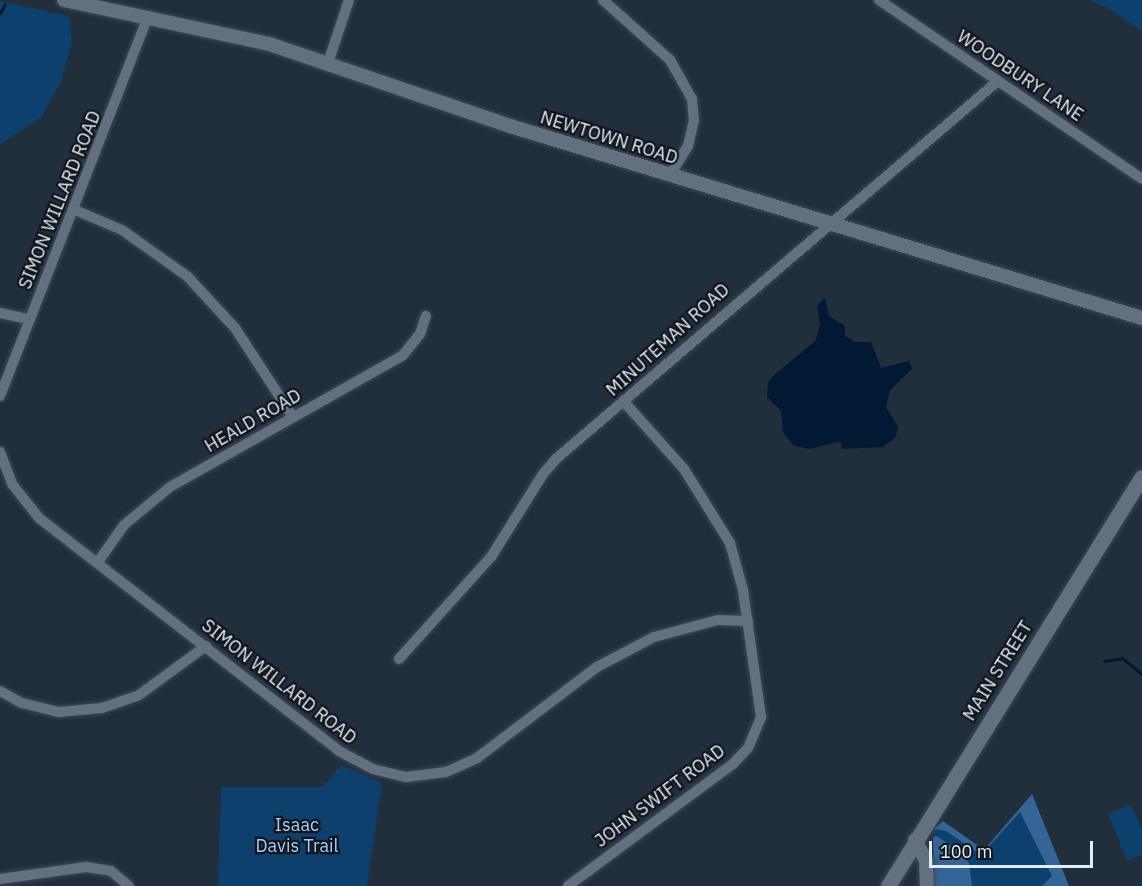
<!DOCTYPE html>
<style>
body{margin:0}
#map{position:relative;width:1142px;height:886px;overflow:hidden;background:#212e3b;font-family:"IBM Plex Sans",sans-serif}
div>[style]{position:absolute}
[style*='--x']{left:calc(var(--x)*1px);top:calc(var(--y)*1px);width:calc(var(--w)*1px);rotate:calc(var(--a)*1deg)}
.green>*{inset:0;background:#0e406d}
.forest>*{inset:0;background:#346596}
.water>*{inset:0;background:#011932}
.stream>*{height:3px;margin:-1.5px;padding:0 1.5px;transform-origin:1.5px;border-radius:1.5px;background:#011932}
.roads{filter:drop-shadow(0 0 2px #3e4954) drop-shadow(0 0 2px #3e4954)}
.minor>*{height:10px;margin:-5px;padding:0 5px;transform-origin:5px;border-radius:5px;background:#62707f}
.tertiary>*{height:14px;margin:-7px;padding:0 7px;transform-origin:7px;border-radius:7px;background:#62707f}
.secondary>*{height:15px;margin:-7.5px;padding:0 7.5px;transform-origin:7.5px;border-radius:7.5px;background:#62707f}
span{translate:-50% -50%;white-space:nowrap;text-align:center;line-height:1.15;-webkit-text-stroke:4.5px #10151b;paint-order:stroke}
.street-label{font-size:18px;color:#e3ebf4}
.park-label{font-size:18px;color:#a6cffb}
.scale{position:absolute;left:929px;top:841px;width:164px;height:27px;box-sizing:border-box;border:3px solid #e3ebf4;border-top:0;padding-left:8px;font-size:18px;line-height:21px;white-space:nowrap;color:#e3ebf4;-webkit-text-stroke:4px #10151b;paint-order:stroke}
</style>
<div id="map">
<div class="green">
<div style="clip-path:polygon(1088px 0,1142px 0,1142px 31px,1106px 7px)"></div>
<div style="clip-path:polygon(0 1px,69px 16px,72px 41px,61px 82px,41px 118px,0 144px)"></div>
<div style="clip-path:polygon(341px 765px,382px 783px,367px 886px,218px 886px,221px 787px,323px 787px)"></div>
<div style="clip-path:polygon(1032px 794px,1069px 886px,934px 886px,934px 829px,943px 821px,984px 850px)"></div>
<div style="clip-path:polygon(1131px 804px,1142px 829px,1142px 855px,1127px 861px,1108px 814px)"></div>
</div>
<div class="forest">
<div style="clip-path:polygon(1032px 794px,1069px 886px,1042px 886px,1052px 876px,1020px 812px,981px 855px,946px 831px,934px 829px,943px 821px,984px 850px)"></div>
<div style="clip-path:polygon(937px 836px,963px 854px,969px 863px,972px 886px,934px 886px,933px 837px)"></div>
</div>
<div class="water">
<div style="clip-path:polygon(825px 298px,829px 316px,845px 326px,845px 335px,854px 342px,871px 342px,881px 368px,909px 361px,912px 369px,890px 390px,886px 407px,898px 427px,895px 438px,883px 447px,842px 449px,841px 442px,837px 442px,811px 449px,794px 446px,783px 432px,781px 411px,767px 397px,768px 383px,772px 377px,816px 340px,820px 325px,817px 305px)"></div>
</div>
<div class="stream">
<div style="--x:0;--y:13;--w:10;--a:-61"></div>
<div style="--x:1104;--y:661;--w:18;--a:-9"></div>
<div style="--x:1122;--y:658;--w:26;--a:39"></div>
</div>
<div class="roads">
<div class="minor">
<div style="--x:603;--y:0;--w:90;--a:41.8"></div>
<div style="--x:670;--y:60;--w:45;--a:60.6"></div>
<div style="--x:692;--y:99;--w:21;--a:85"></div>
<div style="--x:694;--y:120;--w:27;--a:103"></div>
<div style="--x:688;--y:146;--w:34;--a:122"></div>
<div style="--x:879;--y:0;--w:318;--a:34.2"></div>
<div style="--x:328;--y:63;--w:66;--a:-71.6"></div>
<div style="--x:75;--y:210;--w:51;--a:23.1"></div>
<div style="--x:122;--y:230;--w:80;--a:35.3"></div>
<div style="--x:187;--y:276;--w:71;--a:47.3"></div>
<div style="--x:235;--y:328;--w:106;--a:56.9"></div>
<div style="--x:0;--y:313;--w:29;--a:12"></div>
<div style="--x:0;--y:396;--w:407;--a:-68.7"></div>
<div style="--x:0;--y:452;--w:34;--a:69"></div>
<div style="--x:12;--y:484;--w:43;--a:51.5"></div>
<div style="--x:39;--y:518;--w:380;--a:37.8"></div>
<div style="--x:339;--y:751;--w:38;--a:28"></div>
<div style="--x:373;--y:769;--w:34;--a:14"></div>
<div style="--x:406;--y:777;--w:40;--a:-7.1"></div>
<div style="--x:446;--y:772;--w:34;--a:-24"></div>
<div style="--x:477;--y:758;--w:151;--a:-37.2"></div>
<div style="--x:597;--y:667;--w:64;--a:-27.8"></div>
<div style="--x:654;--y:637;--w:66;--a:-14.9"></div>
<div style="--x:718;--y:620;--w:30;--a:2"></div>
<div style="--x:98;--y:562;--w:45;--a:-54.9"></div>
<div style="--x:124;--y:525;--w:60;--a:-39.6"></div>
<div style="--x:170;--y:487;--w:268;--a:-29.5"></div>
<div style="--x:403;--y:355;--w:27;--a:-51"></div>
<div style="--x:420;--y:334;--w:19;--a:-72"></div>
<div style="--x:399;--y:659;--w:137;--a:-48"></div>
<div style="--x:491;--y:557;--w:98;--a:-57.9"></div>
<div style="--x:543;--y:474;--w:21;--a:-49"></div>
<div style="--x:557;--y:458;--w:580;--a:-40.53"></div>
<div style="--x:0;--y:691;--w:25;--a:29"></div>
<div style="--x:22;--y:703;--w:38;--a:14"></div>
<div style="--x:59;--y:712;--w:43;--a:-5.3"></div>
<div style="--x:102;--y:708;--w:39;--a:-19"></div>
<div style="--x:139;--y:695;--w:83;--a:-36.2"></div>
<div style="--x:0;--y:879;--w:87;--a:-7.9"></div>
<div style="--x:86;--y:867;--w:25;--a:9"></div>
<div style="--x:111;--y:871;--w:23;--a:40"></div>
<div style="--x:568;--y:886;--w:205;--a:-36.5"></div>
<div style="--x:733;--y:764;--w:22;--a:-47"></div>
<div style="--x:748;--y:748;--w:34;--a:-67"></div>
<div style="--x:761;--y:717;--w:128;--a:-98.1"></div>
<div style="--x:743;--y:590;--w:49;--a:-105.5"></div>
<div style="--x:730;--y:543;--w:87;--a:-121.9"></div>
<div style="--x:684;--y:469;--w:90;--a:-131.8"></div>
</div>
<div class="tertiary">
<div style="--x:64;--y:0;--w:210;--a:12.1"></div>
<div style="--x:269;--y:44;--w:255;--a:18.8"></div>
<div style="--x:510;--y:126;--w:661;--a:16.9"></div>
<div style="--x:915;--y:840;--w:24;--a:62"></div>
<div style="--x:926;--y:861;--w:25;--a:88"></div>
</div>
<div class="secondary">
<div style="--x:888;--y:886;--w:481;--a:-58.2"></div>
</div>
</div>
<div class="street-label">
<span style="left:1020px;top:76px;rotate:34deg">WOODBURY LANE</span>
<span style="left:609px;top:138px;rotate:17deg">NEWTOWN ROAD</span>
<span style="left:60px;top:200px;rotate:-68deg">SIMON WILLARD ROAD</span>
<span style="left:668px;top:340px;rotate:-42deg">MINUTEMAN ROAD</span>
<span style="left:253px;top:421px;rotate:-30deg">HEALD ROAD</span>
<span style="left:998px;top:671px;rotate:-58deg">MAIN STREET</span>
<span style="left:279px;top:682px;rotate:38deg">SIMON WILLARD ROAD</span>
<span style="left:660px;top:796px;rotate:-37deg">JOHN SWIFT ROAD</span>
</div>
<div class="park-label">
<span style="left:297px;top:836px">Isaac<br>Davis Trail</span>
</div>
<div class="scale">100 m</div>
</div>
